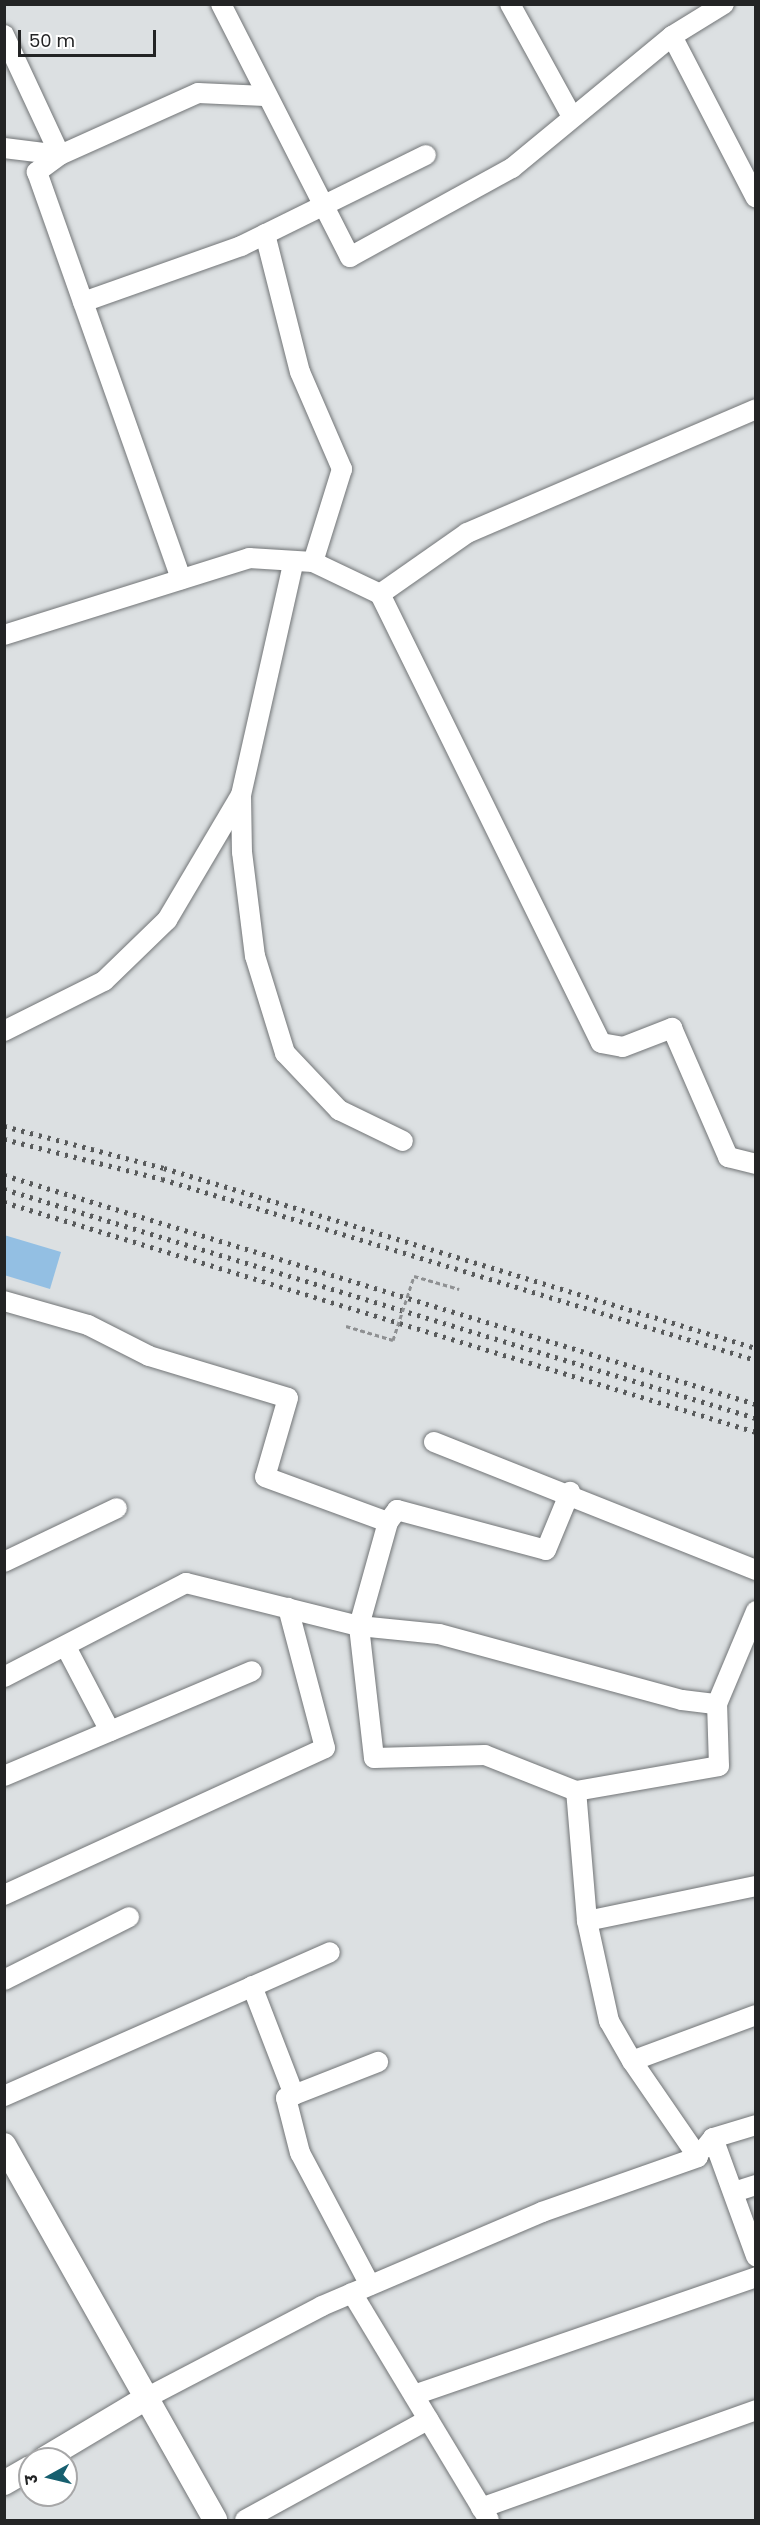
<!DOCTYPE html>
<meta charset="utf-8">
<style>
body{margin:0}
#map{position:relative;width:760px;height:2525px;overflow:hidden;background:#dce0e2;font-family:Poppins,"Noto Sans Devanagari",sans-serif}
div>[style]{position:absolute}
[style*='--x']{left:calc(var(--x)*1px);top:calc(var(--y)*1px);width:calc(var(--w)*1px);rotate:calc(var(--a)*1deg)}
.building>*{inset:0;background:#93bfe3}
.path>*{height:3px;margin-top:-1.5px;transform-origin:0;background:repeating-linear-gradient(90deg,#8e9092 0 4.5px,transparent 0 7.5px)}
.roads{filter:drop-shadow(0 0 2px #727577) drop-shadow(0 0 2px #727577)}
.minor>*{height:20px;margin:-10px;padding:0 10px;transform-origin:10px;border-radius:10px;background:#fff}
.tertiary>*{height:24px;margin:-12px;padding:0 12px;transform-origin:12px;border-radius:12px;background:#fff}
.rail>*{height:4.5px;margin-top:-2.25px;transform-origin:0;background:repeating-linear-gradient(90deg,#585a5b 0 3px,transparent 0 9px)}
.path-bridge>*{height:3px;margin-top:-1.5px;transform-origin:0;background:repeating-linear-gradient(90deg,#8e9092 0 4.5px,transparent 0 7.5px)}
span{translate:-50% -50%;white-space:nowrap;text-align:center;line-height:1.15;-webkit-text-stroke:4.5px #fff;paint-order:stroke}
.frame{position:absolute;inset:0;border:6px solid #232425;pointer-events:none}
.north{position:absolute;left:18px;top:2447px;width:60px;height:60px;box-sizing:border-box;background:#fff;border:2px solid #a7a7a8;border-radius:50%;rotate:262deg;font-size:16px;font-weight:700;line-height:24px;text-align:center;color:#232425}
.north::after{content:'';display:block;margin:auto;width:21px;height:27px;background:#175f6f;clip-path:polygon(50% 0,100% 100%,50% 72%,0 100%)}
.scale{position:absolute;left:18px;top:30px;width:138px;height:27px;box-sizing:border-box;border:3px solid #232425;border-top:0;padding-left:8px;font-size:18px;line-height:21px;white-space:nowrap;color:#232425;-webkit-text-stroke:4px #fff;paint-order:stroke}
</style>
<div id="map">
<div class="building">
<div style="clip-path:polygon(4px 1235px,61px 1252px,50px 1289px,4px 1275px)"></div>
</div>
<div class="path">
<div style="--x:414;--y:1276;--w:47;--a:16.1"></div>
<div style="--x:346;--y:1326;--w:49;--a:16.6"></div>
</div>
<div class="roads">
<div class="minor">
<div style="--x:221;--y:4;--w:284;--a:63"></div>
<div style="--x:350;--y:257;--w:185;--a:-28.8"></div>
<div style="--x:512;--y:168;--w:207;--a:-39.5"></div>
<div style="--x:672;--y:36;--w:182;--a:62.6"></div>
<div style="--x:510;--y:4;--w:129;--a:61.2"></div>
<div style="--x:4;--y:35;--w:132;--a:65"></div>
<div style="--x:60;--y:155;--w:29;--a:144"></div>
<div style="--x:37;--y:172;--w:432;--a:70.5"></div>
<div style="--x:672;--y:36;--w:61;--a:-31.6"></div>
<div style="--x:4;--y:148;--w:56;--a:7.1"></div>
<div style="--x:60;--y:155;--w:151;--a:-24.2"></div>
<div style="--x:198;--y:93;--w:67;--a:2.6"></div>
<div style="--x:265;--y:234;--w:142;--a:75.8"></div>
<div style="--x:300;--y:372;--w:106;--a:66.6"></div>
<div style="--x:342;--y:469;--w:97;--a:107.3"></div>
<div style="--x:83;--y:302;--w:168;--a:-19.5"></div>
<div style="--x:241;--y:246;--w:206;--a:-26.2"></div>
<div style="--x:380;--y:594;--w:500;--a:63.79"></div>
<div style="--x:601;--y:1043;--w:22;--a:10"></div>
<div style="--x:623;--y:1047;--w:53;--a:-21.2"></div>
<div style="--x:672;--y:1028;--w:141;--a:66.5"></div>
<div style="--x:728;--y:1157;--w:29;--a:14"></div>
<div style="--x:4;--y:635;--w:257;--a:-17.4"></div>
<div style="--x:249;--y:558;--w:64;--a:3.6"></div>
<div style="--x:313;--y:562;--w:74;--a:25.5"></div>
<div style="--x:380;--y:594;--w:106;--a:-35"></div>
<div style="--x:467;--y:533;--w:314;--a:-23.2"></div>
<div style="--x:241;--y:796;--w:56;--a:89"></div>
<div style="--x:242;--y:852;--w:105;--a:82.9"></div>
<div style="--x:255;--y:956;--w:102;--a:72.8"></div>
<div style="--x:285;--y:1053;--w:79;--a:46.5"></div>
<div style="--x:339;--y:1110;--w:71;--a:25.8"></div>
<div style="--x:4;--y:1031;--w:112;--a:-26.6"></div>
<div style="--x:104;--y:981;--w:88;--a:-44.1"></div>
<div style="--x:167;--y:920;--w:145;--a:-59.4"></div>
<div style="--x:241;--y:795;--w:236;--a:-77.3"></div>
<div style="--x:4;--y:1301;--w:87;--a:15.9"></div>
<div style="--x:88;--y:1325;--w:68;--a:26.9"></div>
<div style="--x:149;--y:1356;--w:145;--a:16.8"></div>
<div style="--x:288;--y:1398;--w:82;--a:106.2"></div>
<div style="--x:265;--y:1477;--w:131;--a:20.1"></div>
<div style="--x:388;--y:1522;--w:15;--a:-53"></div>
<div style="--x:397;--y:1510;--w:154;--a:15"></div>
<div style="--x:546;--y:1550;--w:63;--a:-67.5"></div>
<div style="--x:434;--y:1442;--w:347;--a:21.7"></div>
<div style="--x:4;--y:1562;--w:125;--a:-25.5"></div>
<div style="--x:66;--y:1647;--w:95;--a:62.4"></div>
<div style="--x:4;--y:1677;--w:205;--a:-27.3"></div>
<div style="--x:186;--y:1583;--w:178;--a:14"></div>
<div style="--x:359;--y:1626;--w:108;--a:-74.4"></div>
<div style="--x:4;--y:1776;--w:269;--a:-22.9"></div>
<div style="--x:576;--y:1791;--w:98;--a:-158.4"></div>
<div style="--x:485;--y:1755;--w:111;--a:178.5"></div>
<div style="--x:374;--y:1758;--w:133;--a:-96.5"></div>
<div style="--x:359;--y:1626;--w:80;--a:5.7"></div>
<div style="--x:439;--y:1634;--w:252;--a:15.2"></div>
<div style="--x:682;--y:1700;--w:35;--a:7"></div>
<div style="--x:4;--y:1895;--w:353;--a:-24.6"></div>
<div style="--x:325;--y:1748;--w:145;--a:-104.8"></div>
<div style="--x:587;--y:1921;--w:173;--a:-11.7"></div>
<div style="--x:4;--y:1980;--w:140;--a:-26.7"></div>
<div style="--x:252;--y:1986;--w:117;--a:68.9"></div>
<div style="--x:632;--y:2061;--w:46;--a:-119.9"></div>
<div style="--x:609;--y:2021;--w:102;--a:-102.4"></div>
<div style="--x:587;--y:1921;--w:130;--a:-94.8"></div>
<div style="--x:576;--y:1791;--w:145;--a:-9.9"></div>
<div style="--x:719;--y:1766;--w:62;--a:-91.8"></div>
<div style="--x:717;--y:1704;--w:101;--a:-67.2"></div>
<div style="--x:4;--y:2096;--w:356;--a:-23.8"></div>
<div style="--x:713;--y:2138;--w:126;--a:70"></div>
<div style="--x:705;--y:2148;--w:13;--a:-51"></div>
<div style="--x:713;--y:2138;--w:45;--a:-16.8"></div>
<div style="--x:734;--y:2192;--w:23;--a:-18"></div>
<div style="--x:370;--y:2285;--w:149;--a:-117.9"></div>
<div style="--x:300;--y:2153;--w:57;--a:-104.3"></div>
<div style="--x:286;--y:2098;--w:99;--a:-21.4"></div>
<div style="--x:352;--y:2293;--w:265;--a:58.9"></div>
<div style="--x:414;--y:2395;--w:362;--a:-19"></div>
<div style="--x:148;--y:2397;--w:196;--a:-27.6"></div>
<div style="--x:322;--y:2306;--w:239;--a:-23.1"></div>
<div style="--x:542;--y:2212;--w:165;--a:-19.4"></div>
<div style="--x:698;--y:2157;--w:116;--a:-124.5"></div>
<div style="--x:632;--y:2061;--w:132;--a:-20.4"></div>
<div style="--x:481;--y:2508;--w:292;--a:-19.6"></div>
<div style="--x:245;--y:2520;--w:209;--a:-28.7"></div>
</div>
<div class="tertiary">
<div style="--x:4;--y:2145;--w:430;--a:60.6"></div>
<div style="--x:44;--y:2459;--w:121;--a:-30.8"></div>
<div style="--x:4;--y:2483;--w:30;--a:-30"></div>
</div>
</div>
<div class="rail">
<div style="--x:4;--y:1126;--w:165;--a:14.7"></div>
<div style="--x:164;--y:1168;--w:619;--a:16.91"></div>
<div style="--x:4;--y:1139;--w:163;--a:14.2"></div>
<div style="--x:162;--y:1179;--w:621;--a:16.95"></div>
<div style="--x:4;--y:1175;--w:786;--a:16.94"></div>
<div style="--x:4;--y:1189;--w:786;--a:16.94"></div>
<div style="--x:4;--y:1202;--w:786;--a:17.01"></div>
</div>
<div class="path-bridge">
<div style="--x:393;--y:1340;--w:67;--a:-71.8"></div>
</div>
<div class="frame"></div>
<div class="north">उ</div>
<div class="scale">50 m</div>
</div>
